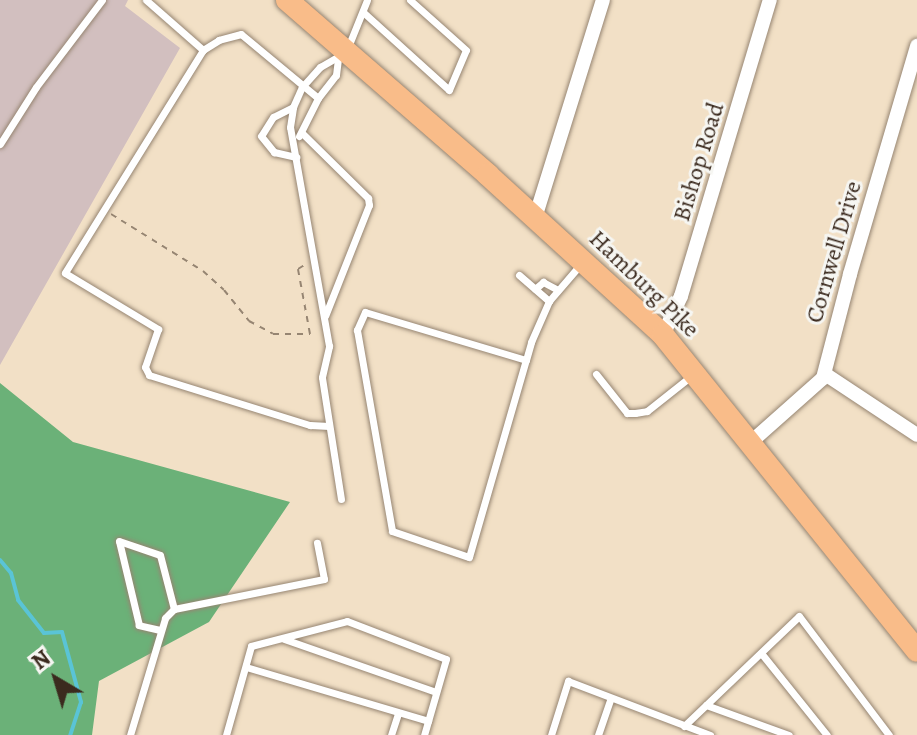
<!DOCTYPE html>
<style>
body{margin:0}
#map{position:relative;width:917px;height:735px;overflow:hidden;background:#f2e0c6;font-family:Alegreya,serif}
div>[style]{position:absolute}
[style*='--x']{left:calc(var(--x)*1px);top:calc(var(--y)*1px);width:calc(var(--w)*1px);rotate:calc(var(--a)*1deg)}
.industrial>*{inset:0;background:#d2bfbf}
.forest>*{inset:0;background:#6bb178}
.stream>*{height:4px;margin:-2px;padding:0 2px;transform-origin:2px;border-radius:2px;background:#5ac4d6}
.path>*{height:2px;margin-top:-1px;transform-origin:0;background:repeating-linear-gradient(90deg,#968572 0 6px,transparent 0 12px)}
.roads{filter:drop-shadow(0 0 2px #968572) drop-shadow(0 0 2px #968572)}
.lane>*{height:7px;margin:-3.5px;padding:0 3.5px;transform-origin:3.5px;border-radius:3.5px;background:#fff}
.street>*{height:14px;margin:-7px;padding:0 7px;transform-origin:7px;border-radius:7px;background:#fff}
.primary>*{height:22px;margin:-11px;padding:0 11px;transform-origin:11px;border-radius:11px;background:#f9bc89}
span{translate:-50% -50%;white-space:nowrap;text-align:center;line-height:1.15;-webkit-text-stroke:6px #f6f6f2;paint-order:stroke}
.street-label{font-size:24px;color:#3b2a1e}
.north{position:absolute;left:16px;top:639px;width:80px;height:80px;-webkit-text-stroke:6px #f6f6f2;paint-order:stroke;rotate:322deg;font-size:22px;font-weight:700;line-height:32px;text-align:center;color:#3b2a1e}
.north::after{content:'';display:block;margin:auto;width:28px;height:36px;background:#3b2a1e;clip-path:polygon(50% 0,100% 100%,50% 72%,0 100%)}
</style>
<div id="map">
<div class="industrial">
<div style="clip-path:polygon(0 0,128px 0,125px 6px,180px 48px,0 365px)"></div>
</div>
<div class="forest">
<div style="clip-path:polygon(0 383px,73px 442px,290px 502px,209px 622px,99px 681px,92px 735px,0 735px)"></div>
</div>
<div class="stream">
<div style="--x:0;--y:560;--w:17;--a:50"></div>
<div style="--x:11;--y:573;--w:28;--a:75"></div>
<div style="--x:18;--y:600;--w:42;--a:51.8"></div>
<div style="--x:44;--y:633;--w:18;--a:-3"></div>
<div style="--x:62;--y:632;--w:73;--a:74.8"></div>
<div style="--x:81;--y:702;--w:35;--a:108"></div>
</div>
<div class="path">
<div style="--x:111;--y:214;--w:108;--a:31.8"></div>
<div style="--x:203;--y:271;--w:28;--a:42"></div>
<div style="--x:224;--y:290;--w:40;--a:51"></div>
<div style="--x:249;--y:321;--w:27;--a:28"></div>
<div style="--x:273;--y:334;--w:37;--a:0"></div>
<div style="--x:310;--y:334;--w:66;--a:-100.5"></div>
<div style="--x:298;--y:269;--w:9;--a:-32"></div>
</div>
<div class="roads">
<div class="lane">
<div style="--x:146;--y:0;--w:76;--a:41.3"></div>
<div style="--x:363;--y:12;--w:116;--a:42.2"></div>
<div style="--x:449;--y:90;--w:43;--a:-67"></div>
<div style="--x:466;--y:50;--w:75;--a:-138.2"></div>
<div style="--x:318;--y:98;--w:100;--a:-140.3"></div>
<div style="--x:241;--y:34;--w:23;--a:165"></div>
<div style="--x:219;--y:40;--w:19;--a:148"></div>
<div style="--x:203;--y:50;--w:262;--a:121.8"></div>
<div style="--x:65;--y:273;--w:109;--a:31.1"></div>
<div style="--x:158;--y:329;--w:40;--a:108.9"></div>
<div style="--x:145;--y:367;--w:9;--a:63"></div>
<div style="--x:149;--y:375;--w:169;--a:17.3"></div>
<div style="--x:310;--y:425;--w:19;--a:3"></div>
<div style="--x:293;--y:107;--w:22;--a:153"></div>
<div style="--x:273;--y:117;--w:22;--a:122"></div>
<div style="--x:261;--y:136;--w:21;--a:51"></div>
<div style="--x:274;--y:152;--w:23;--a:13"></div>
<div style="--x:302;--y:133;--w:93;--a:44.6"></div>
<div style="--x:368;--y:198;--w:7;--a:82"></div>
<div style="--x:369;--y:205;--w:119;--a:111.6"></div>
<div style="--x:299;--y:136;--w:42;--a:-63.4"></div>
<div style="--x:318;--y:98;--w:29;--a:-52"></div>
<div style="--x:336;--y:75;--w:17;--a:-83"></div>
<div style="--x:0;--y:144;--w:67;--a:-57.7"></div>
<div style="--x:36;--y:87;--w:109;--a:-52.8"></div>
<div style="--x:519;--y:275;--w:40;--a:41"></div>
<div style="--x:535;--y:289;--w:11;--a:-41"></div>
<div style="--x:543;--y:282;--w:17;--a:28"></div>
<div style="--x:526;--y:360;--w:168;--a:-163.4"></div>
<div style="--x:365;--y:312;--w:20;--a:114"></div>
<div style="--x:357;--y:330;--w:204;--a:80.1"></div>
<div style="--x:392;--y:531;--w:81;--a:18.7"></div>
<div style="--x:469;--y:557;--w:205;--a:-73.9"></div>
<div style="--x:526;--y:360;--w:19;--a:-74"></div>
<div style="--x:531;--y:342;--w:45;--a:-66.3"></div>
<div style="--x:549;--y:301;--w:48;--a:-49.3"></div>
<div style="--x:596;--y:374;--w:50;--a:51.5"></div>
<div style="--x:627;--y:413;--w:8;--a:0"></div>
<div style="--x:635;--y:413;--w:12;--a:-9"></div>
<div style="--x:647;--y:411;--w:56;--a:-38.5"></div>
<div style="--x:341;--y:499;--w:123;--a:-98.9"></div>
<div style="--x:322;--y:377;--w:32;--a:-77"></div>
<div style="--x:329;--y:346;--w:222;--a:-100.1"></div>
<div style="--x:290;--y:127;--w:20;--a:-81"></div>
<div style="--x:293;--y:107;--w:22;--a:-66"></div>
<div style="--x:302;--y:87;--w:27;--a:-48"></div>
<div style="--x:320;--y:67;--w:30;--a:-30"></div>
<div style="--x:346;--y:52;--w:56;--a:-68"></div>
<div style="--x:160;--y:630;--w:22;--a:-167"></div>
<div style="--x:139;--y:625;--w:86;--a:-103.4"></div>
<div style="--x:119;--y:541;--w:43;--a:18.9"></div>
<div style="--x:160;--y:555;--w:56;--a:75.5"></div>
<div style="--x:284;--y:639;--w:161;--a:19.2"></div>
<div style="--x:761;--y:653;--w:105;--a:51.2"></div>
<div style="--x:246;--y:667;--w:190;--a:16.5"></div>
<div style="--x:706;--y:705;--w:88;--a:19.9"></div>
<div style="--x:684;--y:726;--w:159;--a:-43.7"></div>
<div style="--x:799;--y:616;--w:149;--a:52.9"></div>
<div style="--x:130;--y:735;--w:122;--a:-73.3"></div>
<div style="--x:165;--y:618;--w:13;--a:-45"></div>
<div style="--x:174;--y:609;--w:153;--a:-11.3"></div>
<div style="--x:324;--y:579;--w:37;--a:-101"></div>
<div style="--x:226;--y:735;--w:92;--a:-74.3"></div>
<div style="--x:251;--y:646;--w:99;--a:-14.6"></div>
<div style="--x:347;--y:621;--w:106;--a:21"></div>
<div style="--x:446;--y:659;--w:79;--a:106.1"></div>
<div style="--x:391;--y:735;--w:22;--a:-72"></div>
<div style="--x:551;--y:735;--w:57;--a:-72.5"></div>
<div style="--x:568;--y:681;--w:152;--a:20.8"></div>
<div style="--x:598;--y:735;--w:39;--a:-71"></div>
</div>
<div class="street">
<div style="--x:535;--y:218;--w:228;--a:-72.7"></div>
<div style="--x:663;--y:335;--w:43;--a:-65.2"></div>
<div style="--x:681;--y:296;--w:309;--a:-73.3"></div>
<div style="--x:825;--y:374;--w:110;--a:33.5"></div>
<div style="--x:751;--y:442;--w:96;--a:-41.6"></div>
<div style="--x:823;--y:378;--w:107;--a:-75.4"></div>
<div style="--x:850;--y:274;--w:238;--a:-73.6"></div>
</div>
<div class="primary">
<div style="--x:287;--y:0;--w:267;--a:41"></div>
<div style="--x:488;--y:175;--w:237;--a:42.4"></div>
<div style="--x:663;--y:335;--w:405;--a:51.2"></div>
</div>
</div>
<div class="street-label">
<span style="left:699px;top:162px;rotate:-73deg">Bishop Road</span>
<span style="left:834px;top:252px;rotate:-74deg">Cornwell Drive</span>
<span style="left:644px;top:284px;rotate:44deg">Hamburg Pike</span>
</div>
<div class="north">N</div>
</div>
